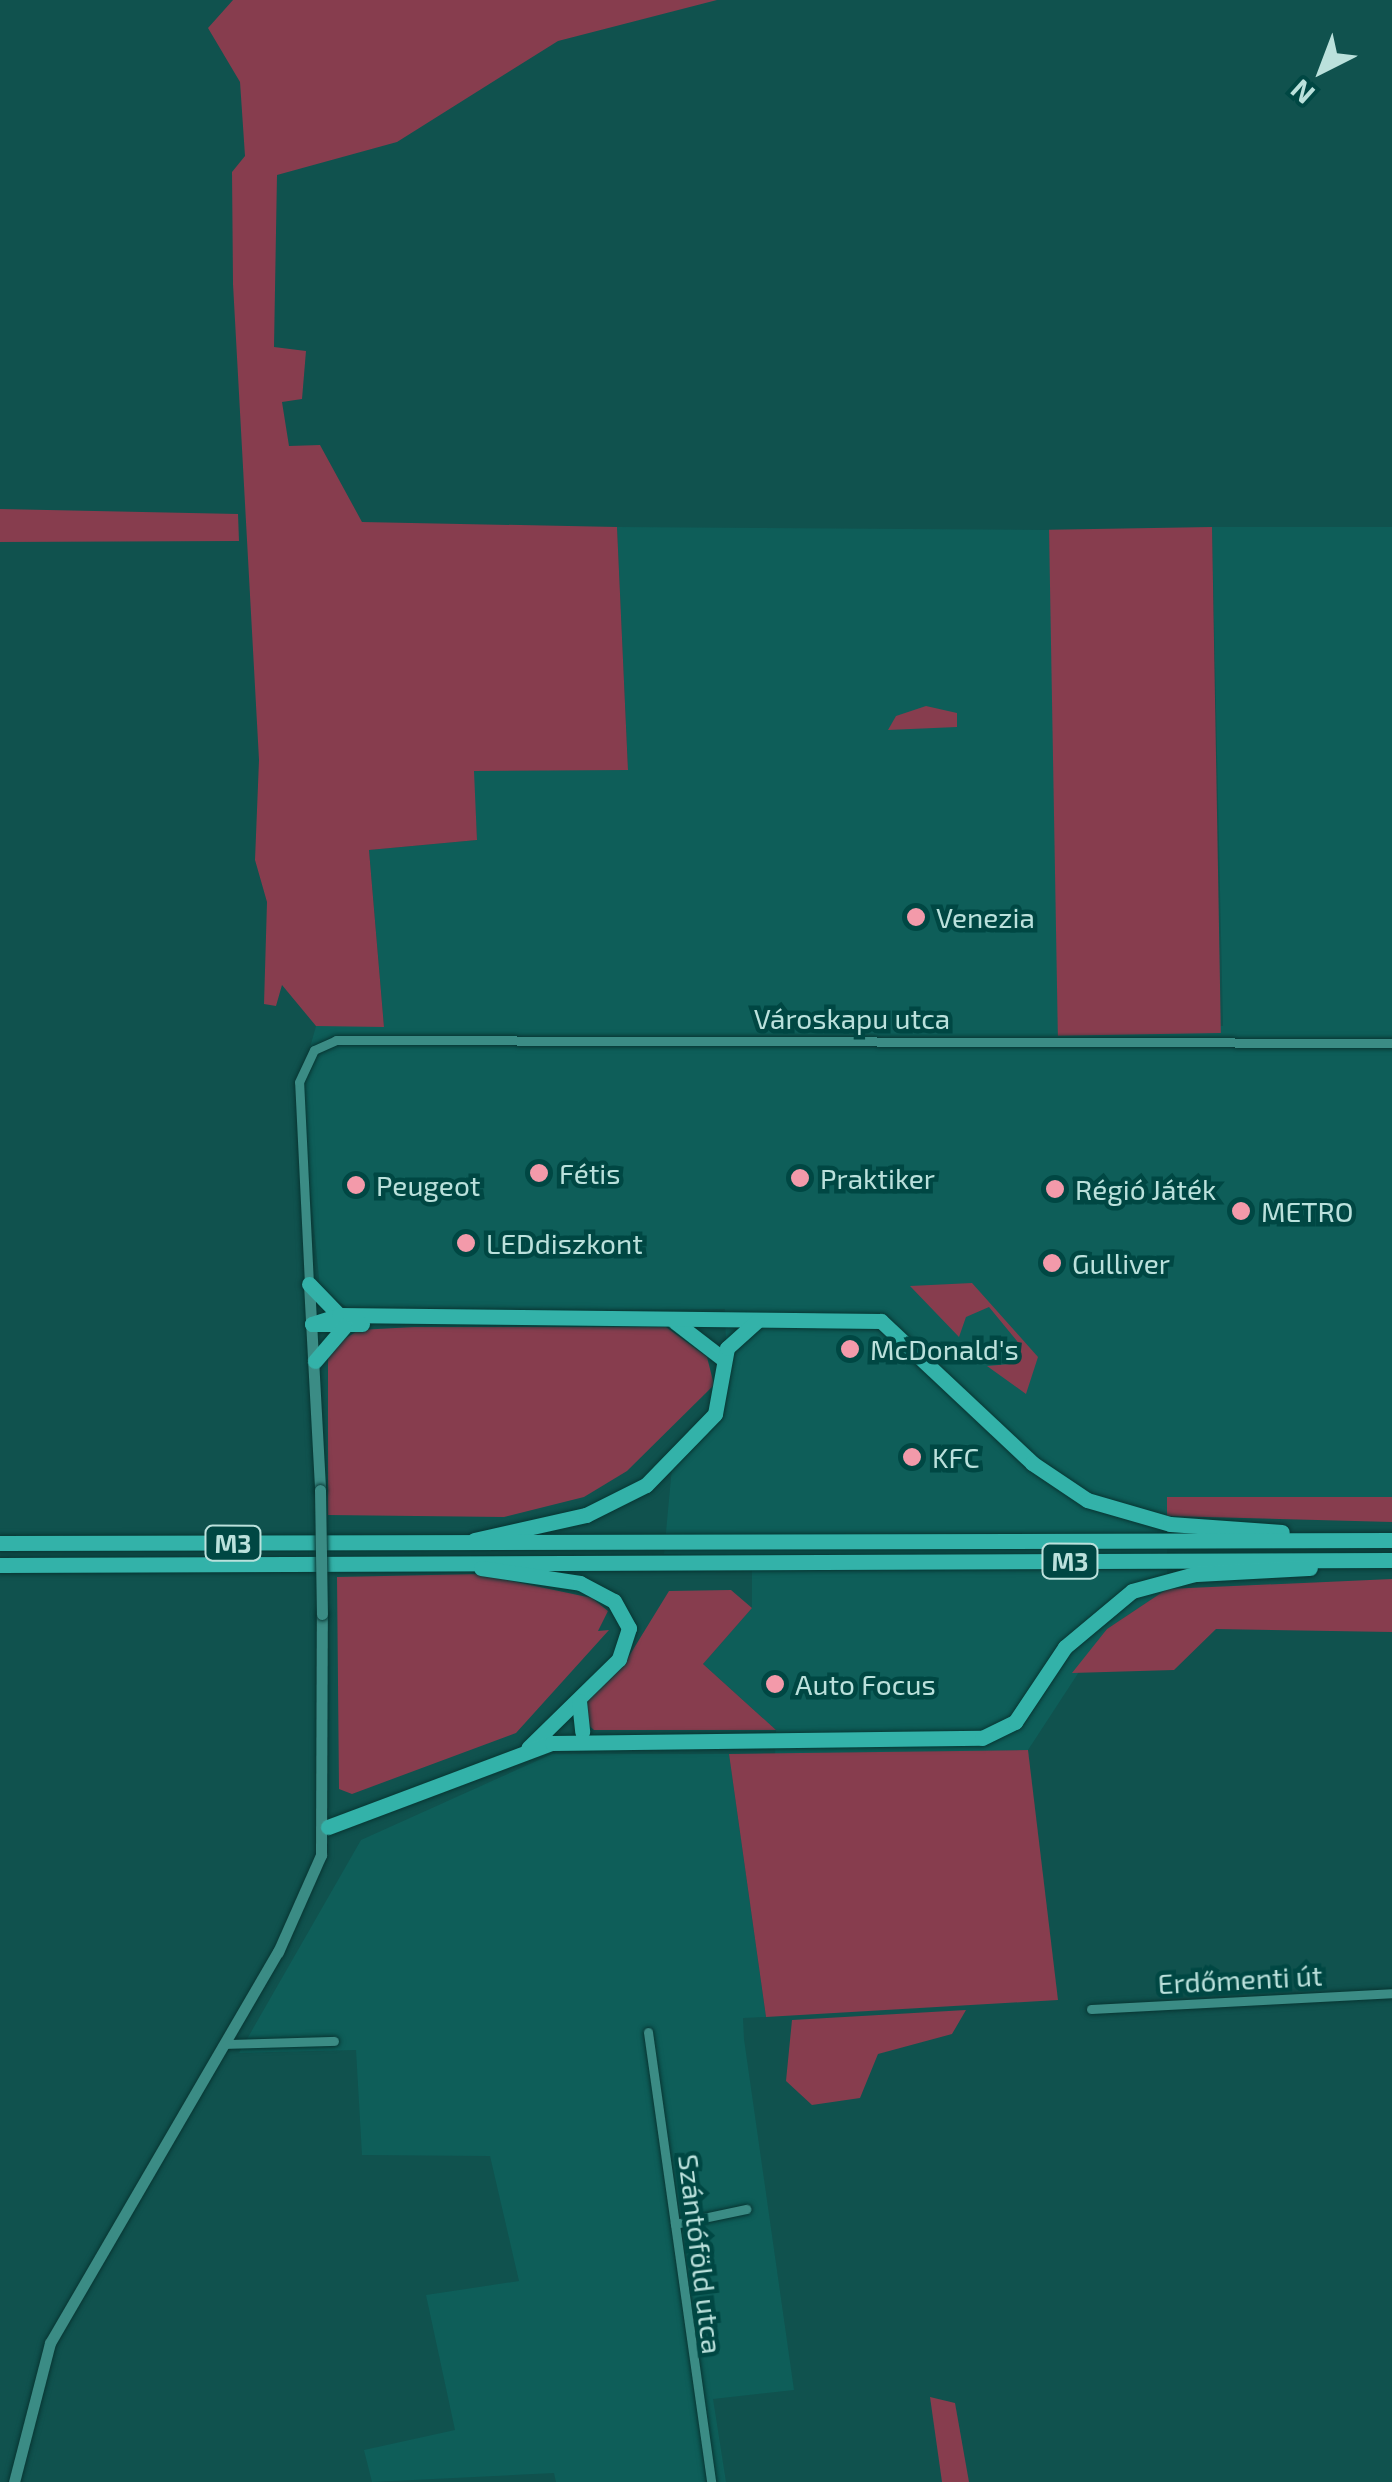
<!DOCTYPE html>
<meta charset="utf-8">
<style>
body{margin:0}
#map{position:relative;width:1392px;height:2482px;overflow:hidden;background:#10524e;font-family:"Exo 2",sans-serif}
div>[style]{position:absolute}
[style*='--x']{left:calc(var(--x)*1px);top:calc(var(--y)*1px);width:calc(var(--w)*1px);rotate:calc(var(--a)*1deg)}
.built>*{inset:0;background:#0e5e59}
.green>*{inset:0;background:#873d4e;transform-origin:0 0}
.roads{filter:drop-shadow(0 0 2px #073532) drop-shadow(0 0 2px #073532)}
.street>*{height:9px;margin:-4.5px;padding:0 4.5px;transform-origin:4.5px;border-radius:4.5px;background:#3b8c85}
.secondary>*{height:11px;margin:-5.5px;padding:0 5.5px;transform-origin:5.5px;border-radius:5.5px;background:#3b8c85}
.highway>*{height:15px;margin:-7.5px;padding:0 7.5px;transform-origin:7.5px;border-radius:7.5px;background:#33b2a9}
.bridges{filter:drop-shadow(0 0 2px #073532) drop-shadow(0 0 2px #073532)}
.secondary-bridge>*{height:11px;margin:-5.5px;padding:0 5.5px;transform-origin:5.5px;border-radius:5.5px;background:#3b8c85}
.dots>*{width:28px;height:28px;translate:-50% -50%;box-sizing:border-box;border:5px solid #004743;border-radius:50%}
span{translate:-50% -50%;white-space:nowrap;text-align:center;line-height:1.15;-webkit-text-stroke:9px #004743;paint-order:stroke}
.shield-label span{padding:2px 8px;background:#004743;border:2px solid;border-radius:8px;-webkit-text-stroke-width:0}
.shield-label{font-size:25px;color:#bbe1dc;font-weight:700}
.poi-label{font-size:28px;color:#bbe1dc}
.left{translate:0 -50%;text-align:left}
.street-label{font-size:28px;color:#bbe1dc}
.north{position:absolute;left:1272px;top:20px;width:100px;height:100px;-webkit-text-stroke:8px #004743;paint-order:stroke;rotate:222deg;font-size:28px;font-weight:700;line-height:40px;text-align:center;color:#bbe1dc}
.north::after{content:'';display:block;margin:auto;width:35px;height:45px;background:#bbe1dc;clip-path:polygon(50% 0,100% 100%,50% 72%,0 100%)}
</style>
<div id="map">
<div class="built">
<div style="clip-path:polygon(617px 527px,1049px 530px,1065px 1025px,1223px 1026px,1212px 527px,1392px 527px,1392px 1497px,1167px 1497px,1167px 1589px,1107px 1629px,1028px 1750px,775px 1755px,776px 1730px,703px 1664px,752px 1608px,752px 1558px,664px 1554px,672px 1467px,727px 1385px,725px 1309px,354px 1312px,320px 1289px,300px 1083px,316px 1026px,384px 1026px,369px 850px,477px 840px,473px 771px,628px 769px)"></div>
<div style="clip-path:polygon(552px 1754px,729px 1754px,766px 2017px,743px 2018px,744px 2039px,794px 2390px,713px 2399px,726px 2482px,556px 2482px,554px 2473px,372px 2482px,364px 2450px,455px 2430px,426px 2295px,519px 2281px,490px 2156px,362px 2155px,356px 2050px,239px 2053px,361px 1840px)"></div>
</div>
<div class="green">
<div style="clip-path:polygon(233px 0,717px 0,558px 41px,397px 142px,277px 175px,274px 347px,306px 351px,302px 399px,282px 402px,289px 446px,320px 445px,362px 522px,617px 527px,628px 770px,474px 771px,477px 840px,369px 850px,384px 1027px,316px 1026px,282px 985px,276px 1006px,264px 1004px,267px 902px,255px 860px,259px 760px,233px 284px,232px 172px,245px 156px,240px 82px,208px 28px)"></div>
<div style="clip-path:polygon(0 509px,238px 514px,239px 541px,0 542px)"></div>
<div style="left:1212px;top:527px;width:506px;height:163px;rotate:89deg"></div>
<div style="clip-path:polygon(926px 706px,957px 713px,957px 727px,888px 730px,896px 716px)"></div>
<div style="clip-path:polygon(972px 1283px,1038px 1357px,1026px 1394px,987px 1366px,1010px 1364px,1021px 1346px,989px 1307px,966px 1317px,959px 1337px,910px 1286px)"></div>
<div style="clip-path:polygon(414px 1327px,666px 1327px,707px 1357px,714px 1385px,627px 1471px,584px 1497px,504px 1517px,328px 1515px,328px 1349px,359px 1330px)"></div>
<div style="clip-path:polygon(1167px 1497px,1392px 1497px,1392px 1522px,1167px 1516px)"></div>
<div style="clip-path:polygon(478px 1574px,592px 1598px,608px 1611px,598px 1631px,609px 1630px,516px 1733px,352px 1794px,339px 1789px,337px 1577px)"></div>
<div style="clip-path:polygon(1392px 1579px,1392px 1632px,1216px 1629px,1174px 1670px,1072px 1673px,1107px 1629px,1167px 1589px)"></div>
<div style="clip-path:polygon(731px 1590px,752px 1608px,703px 1664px,776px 1730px,594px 1730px,583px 1720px,583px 1703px,626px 1661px,669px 1591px)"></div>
<div style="clip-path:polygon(1028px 1750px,1058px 2000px,766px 2017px,729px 1754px)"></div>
<div style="clip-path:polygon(966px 2010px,952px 2034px,878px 2054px,860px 2098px,812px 2105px,786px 2081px,792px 2020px)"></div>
<div style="clip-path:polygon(930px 2397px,955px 2403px,969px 2482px,942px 2482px)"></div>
</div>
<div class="roads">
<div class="street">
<div style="--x:309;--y:1284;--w:202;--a:-92.8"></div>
<div style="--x:299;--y:1082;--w:35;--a:-65"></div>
<div style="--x:314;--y:1050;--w:24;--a:-24"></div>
<div style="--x:336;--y:1040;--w:1056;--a:0.16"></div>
<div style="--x:1091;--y:2009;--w:301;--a:-3"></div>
<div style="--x:648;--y:2032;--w:454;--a:82"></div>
<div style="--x:226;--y:2044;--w:108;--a:-1.6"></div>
<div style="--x:675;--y:2224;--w:73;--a:-11.9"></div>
</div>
<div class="secondary">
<div style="--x:309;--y:1284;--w:206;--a:86.9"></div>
<div style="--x:14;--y:2482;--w:144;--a:-75.5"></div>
<div style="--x:50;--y:2343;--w:453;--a:-59.8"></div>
<div style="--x:278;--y:1952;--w:106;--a:-66.1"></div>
<div style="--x:321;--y:1855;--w:241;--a:-89.8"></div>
</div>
<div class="highway">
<div style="--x:309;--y:1284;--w:43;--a:45.9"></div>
<div style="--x:675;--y:1322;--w:61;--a:37.6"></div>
<div style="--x:312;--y:1324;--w:28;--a:-18"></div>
<div style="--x:339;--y:1315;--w:542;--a:0.63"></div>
<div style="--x:881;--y:1321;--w:207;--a:43.2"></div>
<div style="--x:1032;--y:1463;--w:66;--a:33.9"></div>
<div style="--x:1087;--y:1500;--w:86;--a:16.1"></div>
<div style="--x:1170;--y:1524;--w:112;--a:4.1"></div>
<div style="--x:312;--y:1324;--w:50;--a:0"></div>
<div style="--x:315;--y:1361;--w:45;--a:-49.5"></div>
<div style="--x:474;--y:1540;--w:115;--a:-12.6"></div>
<div style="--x:586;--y:1515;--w:67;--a:-26.6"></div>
<div style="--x:646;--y:1485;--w:99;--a:-45.8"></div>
<div style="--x:715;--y:1414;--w:67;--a:-79.7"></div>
<div style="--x:727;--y:1348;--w:40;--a:-42"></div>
<div style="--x:0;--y:1543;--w:1392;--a:-0.12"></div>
<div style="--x:0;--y:1565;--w:1392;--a:-0.21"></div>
<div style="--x:481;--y:1568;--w:100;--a:8.6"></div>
<div style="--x:580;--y:1583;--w:38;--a:28"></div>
<div style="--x:614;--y:1601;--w:31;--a:61"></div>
<div style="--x:629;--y:1628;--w:33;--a:108"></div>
<div style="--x:619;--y:1659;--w:127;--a:135.6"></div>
<div style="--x:579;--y:1701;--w:31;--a:84"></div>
<div style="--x:328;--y:1827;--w:239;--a:-20.6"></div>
<div style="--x:552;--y:1743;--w:430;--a:-0.7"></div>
<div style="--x:982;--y:1738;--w:37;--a:-26"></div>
<div style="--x:1015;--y:1722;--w:90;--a:-56.3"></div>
<div style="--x:1065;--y:1647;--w:87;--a:-39.9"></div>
<div style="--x:1132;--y:1591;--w:65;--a:-15.1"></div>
<div style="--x:1195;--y:1574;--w:115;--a:-3"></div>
</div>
</div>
<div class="bridges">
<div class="secondary-bridge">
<div style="--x:320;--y:1490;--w:124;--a:89.1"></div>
</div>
</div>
<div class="dots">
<div style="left:916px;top:917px;background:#f39aaa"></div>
<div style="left:539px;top:1173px;background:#f39aaa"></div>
<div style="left:800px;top:1178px;background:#f39aaa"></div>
<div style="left:356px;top:1185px;background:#f39aaa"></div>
<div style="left:1055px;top:1189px;background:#f39aaa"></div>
<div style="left:1241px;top:1211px;background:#f39aaa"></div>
<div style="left:466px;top:1243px;background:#f39aaa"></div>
<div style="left:1052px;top:1263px;background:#f39aaa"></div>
<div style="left:850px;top:1349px;background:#f39aaa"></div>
<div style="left:912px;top:1457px;background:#f39aaa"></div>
<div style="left:775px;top:1684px;background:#f39aaa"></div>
</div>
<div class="shield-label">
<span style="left:233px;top:1543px">M3</span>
<span style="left:1070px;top:1561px">M3</span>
</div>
<div class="poi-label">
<span class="left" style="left:936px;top:917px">Venezia</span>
<span class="left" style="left:559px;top:1173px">Fétis</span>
<span class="left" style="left:820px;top:1178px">Praktiker</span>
<span class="left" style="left:376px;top:1185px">Peugeot</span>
<span class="left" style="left:1075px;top:1189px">Régió Játék</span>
<span class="left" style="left:1261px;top:1211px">METRO</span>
<span class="left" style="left:486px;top:1243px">LEDdiszkont</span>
<span class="left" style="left:1072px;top:1263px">Gulliver</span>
<span class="left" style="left:870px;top:1349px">McDonald's</span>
<span class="left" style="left:932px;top:1457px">KFC</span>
<span class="left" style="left:795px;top:1684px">Auto Focus</span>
</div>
<div class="street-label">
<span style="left:852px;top:1018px">Városkapu utca</span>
<span style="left:1240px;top:1979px;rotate:-3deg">Erdőmenti út</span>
<span style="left:701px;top:2254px;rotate:83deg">Szántóföld utca</span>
</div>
<div class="north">N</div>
</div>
